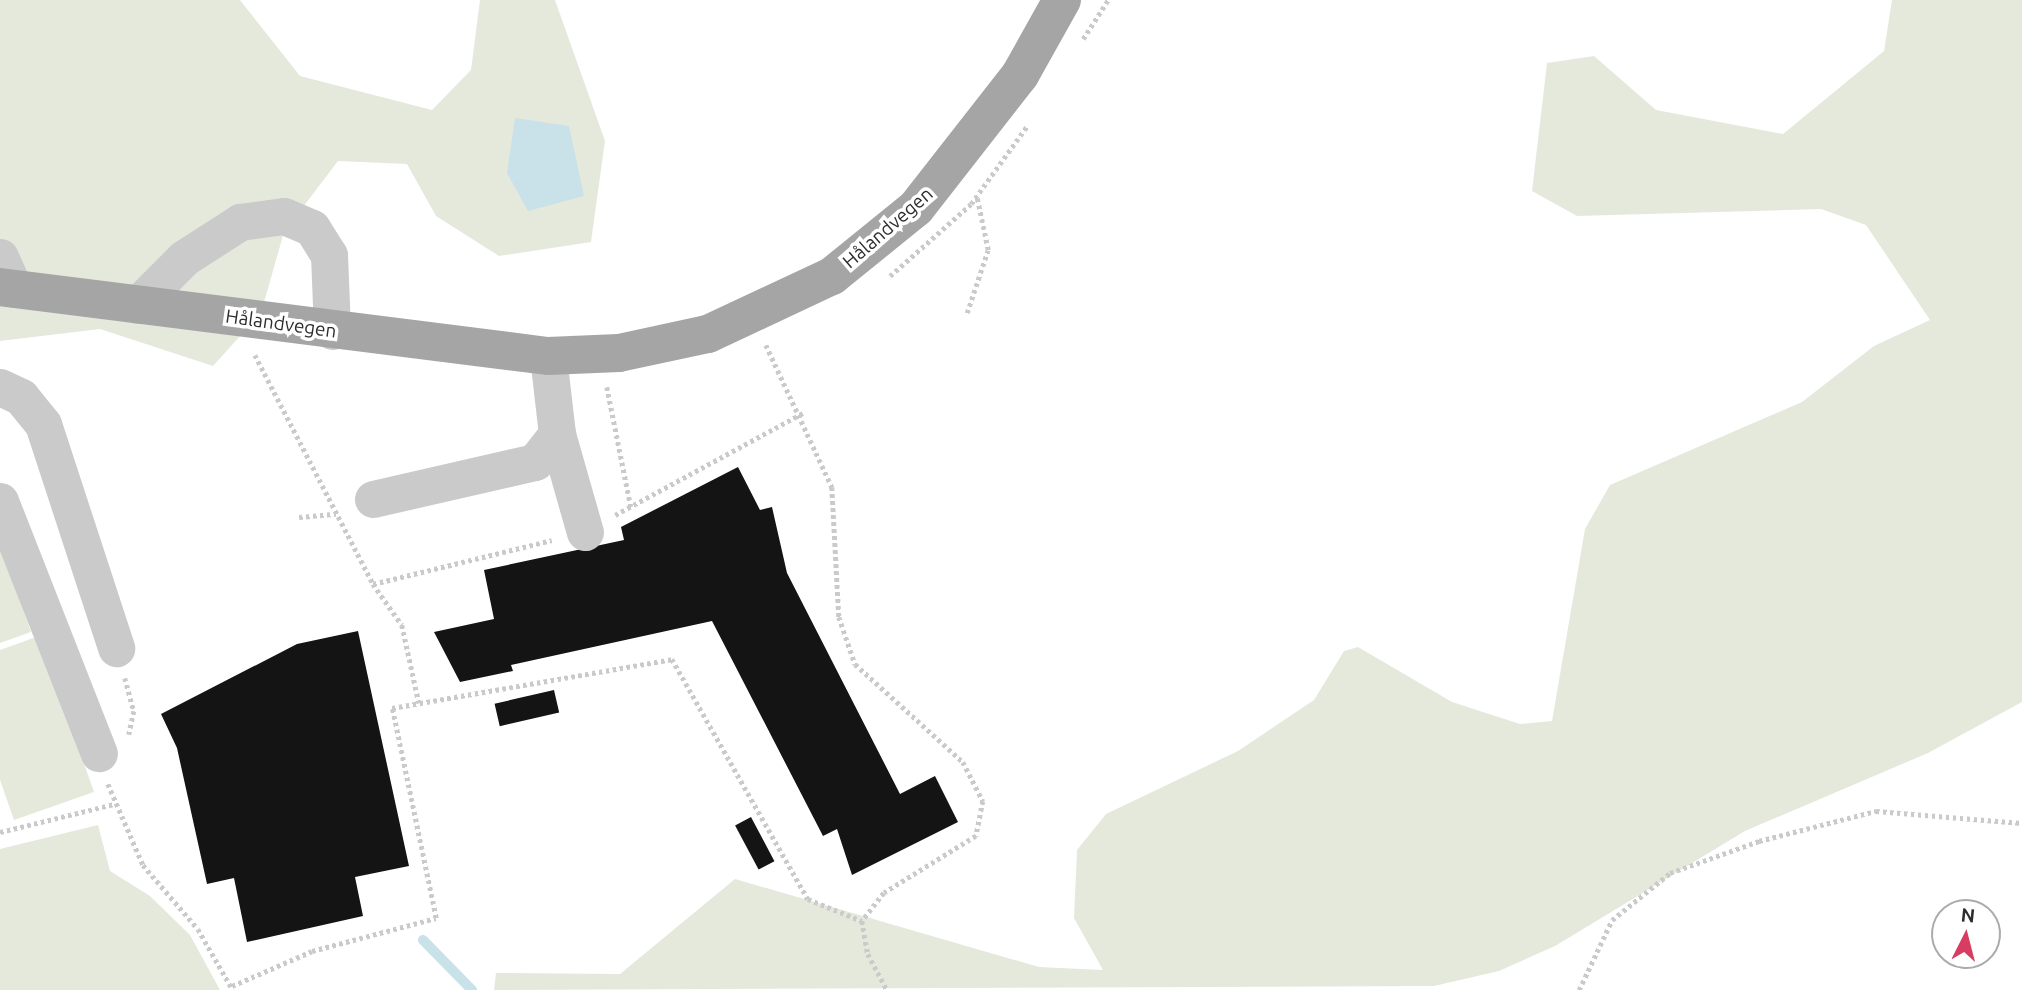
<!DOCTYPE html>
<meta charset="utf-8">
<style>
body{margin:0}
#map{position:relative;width:2022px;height:990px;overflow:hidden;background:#fff;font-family:Ubuntu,sans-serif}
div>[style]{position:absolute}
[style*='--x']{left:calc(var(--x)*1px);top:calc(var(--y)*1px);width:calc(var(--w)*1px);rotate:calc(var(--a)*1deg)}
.green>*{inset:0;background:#e5e9dc}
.water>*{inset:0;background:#c9e1e8}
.stream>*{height:10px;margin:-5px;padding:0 5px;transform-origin:5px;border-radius:5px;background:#c9e1e8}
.building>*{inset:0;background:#141414;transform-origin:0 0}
.path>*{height:4.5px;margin-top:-2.25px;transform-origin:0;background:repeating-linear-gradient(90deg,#cacaca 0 3.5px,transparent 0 7px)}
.minor>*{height:37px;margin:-18.5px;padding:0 18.5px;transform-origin:18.5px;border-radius:18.5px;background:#cacaca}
.major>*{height:38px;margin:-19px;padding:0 19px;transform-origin:19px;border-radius:19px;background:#a5a5a5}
span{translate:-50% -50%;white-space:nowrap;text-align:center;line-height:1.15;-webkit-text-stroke:7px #fff;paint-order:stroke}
.street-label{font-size:19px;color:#2d2d2d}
.north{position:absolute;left:1931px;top:899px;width:70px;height:70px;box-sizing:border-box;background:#fff;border:2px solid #ababab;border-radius:50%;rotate:6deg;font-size:19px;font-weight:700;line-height:28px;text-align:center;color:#2d2d2d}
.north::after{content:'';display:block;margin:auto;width:24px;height:32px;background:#d63d60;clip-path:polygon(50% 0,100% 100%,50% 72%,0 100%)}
</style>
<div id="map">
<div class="green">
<div style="clip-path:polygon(0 0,240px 0,300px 76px,432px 110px,471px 70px,480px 0,555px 0,605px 141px,591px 242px,499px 256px,436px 216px,407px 164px,338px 161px,284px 232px,261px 313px,213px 366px,100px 329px,0 341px)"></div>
<div style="clip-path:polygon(1892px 0,2022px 0,2022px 702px,1928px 753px,1745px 831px,1555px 946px,1499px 971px,1434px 986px,494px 990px,496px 973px,620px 974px,735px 879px,1039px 967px,1103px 970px,1074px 918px,1077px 850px,1106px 814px,1238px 751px,1314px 700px,1344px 651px,1358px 647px,1452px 702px,1520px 724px,1552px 721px,1585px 529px,1610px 485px,1802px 402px,1874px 346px,1930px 320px,1866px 225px,1821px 209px,1577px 216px,1532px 191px,1547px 63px,1594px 56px,1656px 110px,1783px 134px,1884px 51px)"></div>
<div style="clip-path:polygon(0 542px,31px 632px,0 643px)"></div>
<div style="clip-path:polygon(39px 636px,94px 792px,14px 820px,0 780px,0 650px)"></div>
<div style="clip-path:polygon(98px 825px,110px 871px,150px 896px,190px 935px,220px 990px,0 990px,0 849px)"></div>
</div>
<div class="water">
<div style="clip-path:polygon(515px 118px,569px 126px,584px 196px,528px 211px,507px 173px)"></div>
</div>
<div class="stream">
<div style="--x:423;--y:940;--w:70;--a:45.6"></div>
</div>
<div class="building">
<div style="clip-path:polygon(738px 467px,760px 510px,772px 507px,787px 573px,900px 794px,935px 776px,958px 822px,852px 875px,837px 829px,823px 836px,712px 621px,511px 665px,513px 671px,460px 682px,434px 632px,494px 619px,484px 570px,624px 540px,621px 527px)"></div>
<div style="clip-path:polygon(358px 631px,409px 866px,355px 877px,363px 916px,247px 942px,234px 878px,207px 884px,177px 748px,161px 714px,297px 644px)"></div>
<div style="left:554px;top:690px;width:23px;height:61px;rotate:77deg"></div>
<div style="left:751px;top:817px;width:50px;height:18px;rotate:62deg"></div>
</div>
<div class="path">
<div style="--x:1083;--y:39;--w:46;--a:-57.3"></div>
<div style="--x:890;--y:276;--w:108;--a:-41.6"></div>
<div style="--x:971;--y:204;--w:96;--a:-54.3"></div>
<div style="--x:967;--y:313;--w:66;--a:-71.6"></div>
<div style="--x:988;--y:250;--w:53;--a:-101.9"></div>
<div style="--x:766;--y:345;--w:157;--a:65.1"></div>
<div style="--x:832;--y:487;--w:130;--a:86.9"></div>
<div style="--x:839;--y:617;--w:50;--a:71.2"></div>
<div style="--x:855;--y:664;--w:146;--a:42.2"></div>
<div style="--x:963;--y:762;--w:44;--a:62.9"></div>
<div style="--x:983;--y:801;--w:36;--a:101"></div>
<div style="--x:976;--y:836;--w:108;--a:148.2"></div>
<div style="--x:884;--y:893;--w:36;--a:128"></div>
<div style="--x:862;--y:921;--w:34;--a:80"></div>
<div style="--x:868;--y:954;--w:41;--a:62.2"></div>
<div style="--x:255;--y:355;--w:258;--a:62.7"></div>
<div style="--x:373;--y:584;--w:50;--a:54.7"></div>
<div style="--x:402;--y:625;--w:80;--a:77.7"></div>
<div style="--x:607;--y:387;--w:122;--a:78.7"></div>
<div style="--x:615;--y:515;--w:214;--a:-28.5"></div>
<div style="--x:299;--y:517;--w:37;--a:-5"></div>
<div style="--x:373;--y:584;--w:184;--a:-13.8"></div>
<div style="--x:125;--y:678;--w:34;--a:75"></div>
<div style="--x:134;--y:711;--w:24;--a:102"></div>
<div style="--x:108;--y:784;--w:88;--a:66.6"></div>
<div style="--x:143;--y:865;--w:84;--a:49.3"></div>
<div style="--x:198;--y:929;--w:70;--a:60.2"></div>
<div style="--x:0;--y:832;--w:117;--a:-13.8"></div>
<div style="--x:232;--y:986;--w:87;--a:-23.6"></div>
<div style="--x:312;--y:951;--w:128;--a:-14.9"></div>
<div style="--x:436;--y:918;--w:215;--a:-101.8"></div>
<div style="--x:392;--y:708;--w:284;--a:-9.9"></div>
<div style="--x:672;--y:659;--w:276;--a:60.5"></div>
<div style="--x:808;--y:899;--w:58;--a:22.2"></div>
<div style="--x:1579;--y:990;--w:77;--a:-64.8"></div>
<div style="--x:1612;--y:920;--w:75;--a:-39"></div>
<div style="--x:1670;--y:873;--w:95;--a:-19.8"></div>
<div style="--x:1759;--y:841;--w:121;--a:-14.4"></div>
<div style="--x:1876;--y:811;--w:146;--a:4.7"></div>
</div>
<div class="minor">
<div style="--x:0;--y:257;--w:35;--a:66"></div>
<div style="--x:137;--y:305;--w:66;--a:-45"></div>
<div style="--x:184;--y:258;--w:67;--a:-32.7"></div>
<div style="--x:240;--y:222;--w:44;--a:-7.8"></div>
<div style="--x:284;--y:216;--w:30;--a:23"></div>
<div style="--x:312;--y:228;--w:32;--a:58"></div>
<div style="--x:329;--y:255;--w:76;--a:87.7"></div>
<div style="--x:0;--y:387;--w:23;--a:25"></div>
<div style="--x:21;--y:397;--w:35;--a:51"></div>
<div style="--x:43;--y:424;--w:236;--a:71.9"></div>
<div style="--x:557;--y:434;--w:102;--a:74.1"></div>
<div style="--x:373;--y:499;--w:166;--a:-12.9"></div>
<div style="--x:535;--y:462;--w:36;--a:-52"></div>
<div style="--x:557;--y:434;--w:79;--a:-96.6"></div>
<div style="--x:0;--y:501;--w:271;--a:68.6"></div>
</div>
<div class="major">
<div style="--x:0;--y:287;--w:552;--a:7.18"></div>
<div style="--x:548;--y:356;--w:71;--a:-2.4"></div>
<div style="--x:619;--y:353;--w:91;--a:-12.1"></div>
<div style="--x:708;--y:334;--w:137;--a:-25.1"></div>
<div style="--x:832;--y:276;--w:108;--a:-39"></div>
<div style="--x:916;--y:208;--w:169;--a:-52"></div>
<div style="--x:1020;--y:75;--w:86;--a:-60.8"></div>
</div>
<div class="street-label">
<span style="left:888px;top:228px;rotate:-41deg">Hålandvegen</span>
<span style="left:281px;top:324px;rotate:8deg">Hålandvegen</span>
</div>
<div class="north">N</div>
</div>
